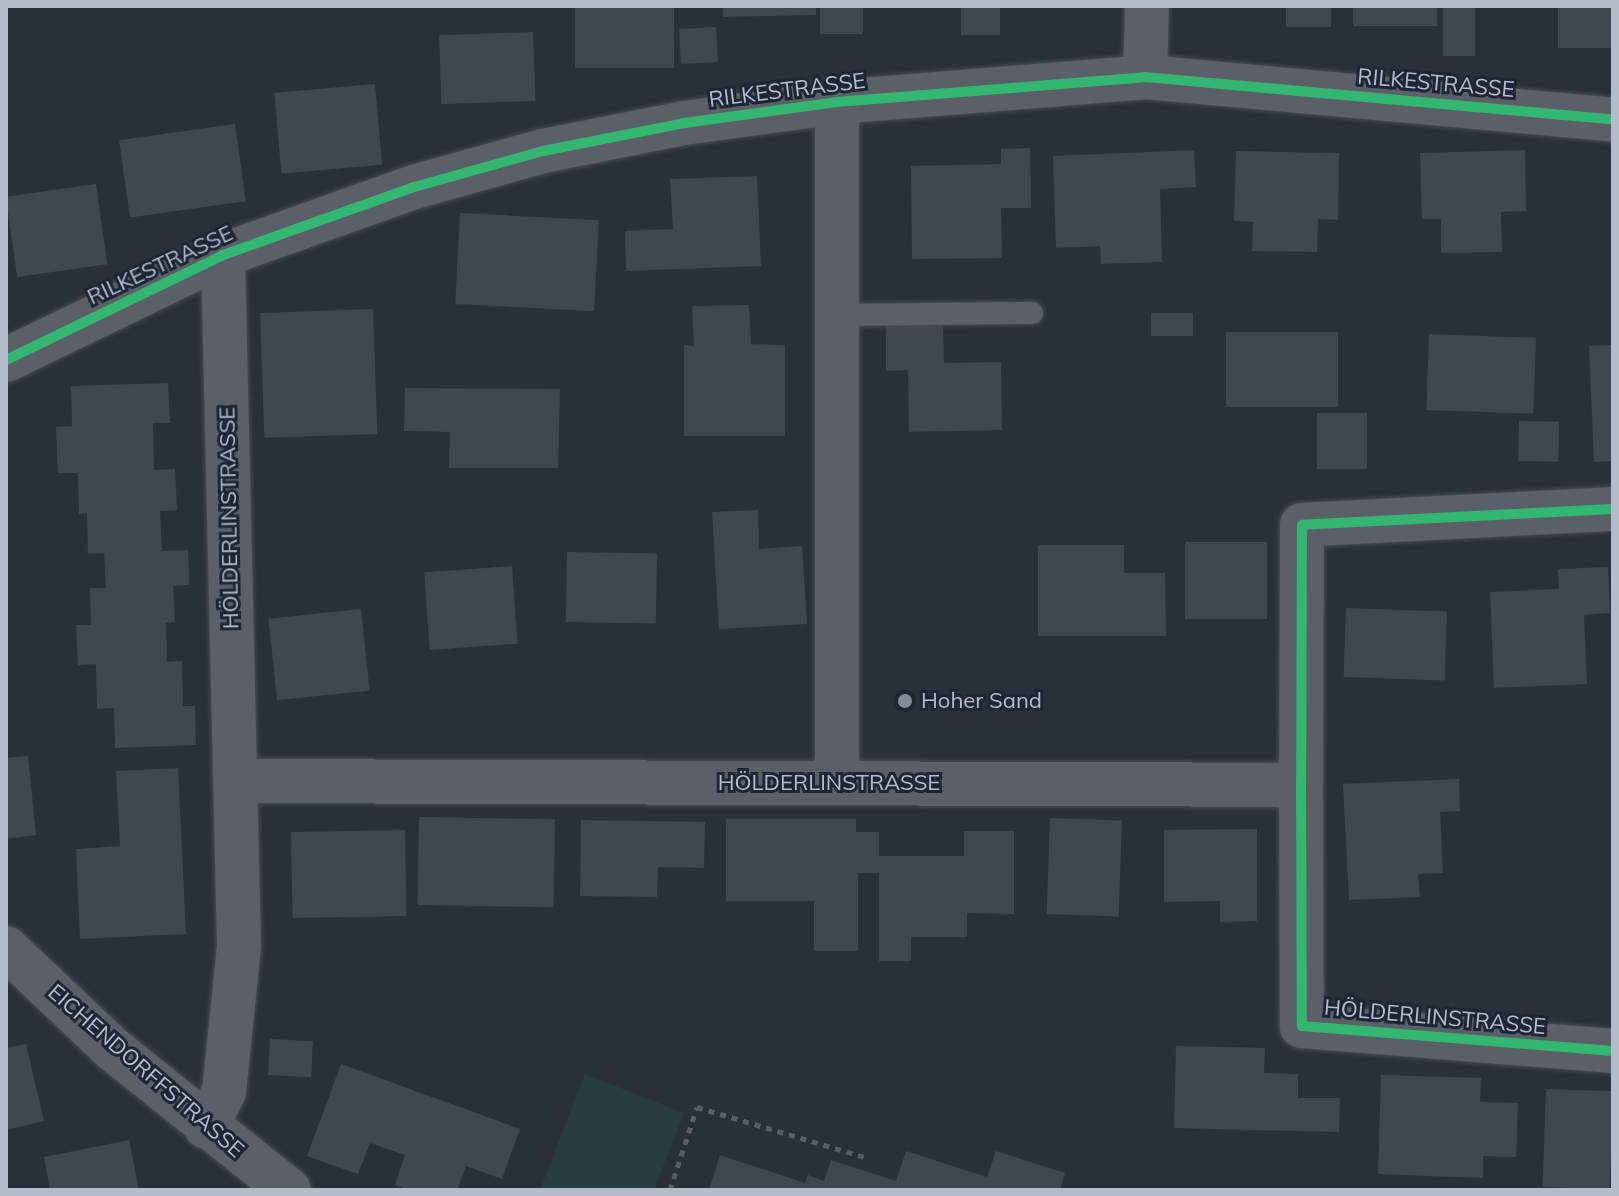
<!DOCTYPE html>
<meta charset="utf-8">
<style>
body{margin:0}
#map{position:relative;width:1619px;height:1196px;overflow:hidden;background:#2a303a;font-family:Mulish,sans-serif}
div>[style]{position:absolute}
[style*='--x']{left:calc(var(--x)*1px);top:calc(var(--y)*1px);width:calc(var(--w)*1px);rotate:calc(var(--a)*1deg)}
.green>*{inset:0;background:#263c41}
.building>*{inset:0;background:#414750;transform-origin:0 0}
.path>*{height:5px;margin-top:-2.5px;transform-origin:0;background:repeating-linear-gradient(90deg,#585e65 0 6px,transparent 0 12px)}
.roads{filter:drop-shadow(0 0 2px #464b52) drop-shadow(0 0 2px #464b52)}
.service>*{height:22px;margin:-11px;padding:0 11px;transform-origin:11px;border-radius:11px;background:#5a5f68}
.minor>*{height:44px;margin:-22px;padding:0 22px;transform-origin:22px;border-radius:22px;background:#5a5f68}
.cycleway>*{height:10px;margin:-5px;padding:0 5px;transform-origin:5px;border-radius:5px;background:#33b770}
.dots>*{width:22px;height:22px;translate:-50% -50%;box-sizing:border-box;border:4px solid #1c2636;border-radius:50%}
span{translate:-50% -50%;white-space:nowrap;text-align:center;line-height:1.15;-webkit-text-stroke:6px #1c2636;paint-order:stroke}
.street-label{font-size:22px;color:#b4bccb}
.poi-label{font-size:22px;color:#b4bccb}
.left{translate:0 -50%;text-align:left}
.frame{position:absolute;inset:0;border:8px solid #b4bccb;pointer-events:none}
</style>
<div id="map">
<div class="green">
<div style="clip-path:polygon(585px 1074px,684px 1113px,654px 1190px,540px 1190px)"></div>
</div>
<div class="building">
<div style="left:575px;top:6px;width:99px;height:62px"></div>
<div style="clip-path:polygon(723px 6px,816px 6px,816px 15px,723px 17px)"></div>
<div style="left:820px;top:6px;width:43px;height:28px"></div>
<div style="left:961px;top:6px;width:39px;height:29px"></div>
<div style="left:1286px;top:6px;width:45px;height:21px"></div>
<div style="left:1353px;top:6px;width:84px;height:20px"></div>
<div style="left:1443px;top:6px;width:32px;height:50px"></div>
<div style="left:1558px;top:6px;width:55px;height:42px"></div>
<div style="left:716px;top:27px;width:35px;height:37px;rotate:87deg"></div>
<div style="left:533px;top:32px;width:69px;height:94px;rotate:88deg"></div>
<div style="left:375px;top:84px;width:81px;height:101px;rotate:85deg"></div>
<div style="left:235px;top:124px;width:78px;height:117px;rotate:82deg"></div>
<div style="clip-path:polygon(1030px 148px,1031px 208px,1001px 208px,1002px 258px,912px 259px,911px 166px,1001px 164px,1001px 149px)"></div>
<div style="clip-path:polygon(1194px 150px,1196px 187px,1160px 189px,1162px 262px,1101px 264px,1100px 246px,1056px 248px,1053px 156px)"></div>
<div style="clip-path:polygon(1525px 150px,1526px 211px,1501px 212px,1502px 252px,1441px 253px,1441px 219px,1422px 219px,1420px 153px)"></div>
<div style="clip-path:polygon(1236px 151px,1339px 153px,1338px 220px,1318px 219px,1317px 252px,1252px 251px,1253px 222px,1234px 221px)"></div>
<div style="clip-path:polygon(757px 176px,761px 266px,626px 271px,625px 231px,673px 229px,670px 179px)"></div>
<div style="left:96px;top:184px;width:81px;height:91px;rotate:82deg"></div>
<div style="left:460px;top:213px;width:139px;height:91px;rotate:3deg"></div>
<div style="clip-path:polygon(749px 305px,751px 344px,785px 345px,785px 436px,684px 436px,684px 345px,694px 346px,692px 306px)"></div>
<div style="left:373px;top:309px;width:125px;height:113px;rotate:88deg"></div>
<div style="left:1151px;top:313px;width:42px;height:23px"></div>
<div style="clip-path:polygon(886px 322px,943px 322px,944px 363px,1001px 362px,1002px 430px,909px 432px,908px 370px,886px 371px)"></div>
<div style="left:1226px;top:332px;width:112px;height:75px"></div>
<div style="left:1429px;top:334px;width:107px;height:76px;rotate:2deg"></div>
<div style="clip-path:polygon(1613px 345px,1613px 461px,1594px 462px,1589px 346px)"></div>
<div style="clip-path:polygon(168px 383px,170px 423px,153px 423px,154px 470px,175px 469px,177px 510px,160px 511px,162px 551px,188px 550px,189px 585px,173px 586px,175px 622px,166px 623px,167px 662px,182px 661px,183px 706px,195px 706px,196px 745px,115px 748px,114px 708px,97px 709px,96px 664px,78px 665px,76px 625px,91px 625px,90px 588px,106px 588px,104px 553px,88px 554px,87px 513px,79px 514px,78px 473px,58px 473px,56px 427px,72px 426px,71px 386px)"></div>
<div style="clip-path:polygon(405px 388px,560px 389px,558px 468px,449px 468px,450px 432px,404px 431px)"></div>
<div style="left:1317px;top:413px;width:50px;height:56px"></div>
<div style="left:1519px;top:421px;width:40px;height:40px;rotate:1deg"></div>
<div style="clip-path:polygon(758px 510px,759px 549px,802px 546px,807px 624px,719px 629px,712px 512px)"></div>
<div style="left:1267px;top:542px;width:77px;height:82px;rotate:90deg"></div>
<div style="clip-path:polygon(1038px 545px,1124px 545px,1124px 573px,1165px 573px,1166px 636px,1038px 636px)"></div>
<div style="left:567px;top:552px;width:90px;height:70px;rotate:1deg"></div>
<div style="left:512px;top:566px;width:78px;height:88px;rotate:86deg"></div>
<div style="clip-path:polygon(1608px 567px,1610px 613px,1584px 615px,1587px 684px,1494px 688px,1490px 592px,1559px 589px,1558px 569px)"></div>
<div style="left:1346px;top:608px;width:101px;height:69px;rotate:2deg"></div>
<div style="left:361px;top:609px;width:82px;height:93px;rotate:84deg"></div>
<div style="clip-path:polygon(28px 756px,36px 835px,6px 839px,6px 758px)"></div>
<div style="clip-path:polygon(178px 768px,186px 934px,80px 939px,76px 849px,120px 846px,116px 771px)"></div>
<div style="clip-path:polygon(1459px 779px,1460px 811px,1440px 812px,1443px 873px,1418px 874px,1420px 897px,1349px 900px,1343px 784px)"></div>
<div style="left:419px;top:817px;width:136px;height:88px;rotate:1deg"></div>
<div style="left:1050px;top:818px;width:72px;height:96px;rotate:2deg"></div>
<div style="clip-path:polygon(726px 819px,856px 819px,856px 832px,879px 832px,879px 856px,964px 856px,964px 831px,1014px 831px,1014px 914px,967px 913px,967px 937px,911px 937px,911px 961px,879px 961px,879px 873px,858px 873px,858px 951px,814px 951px,814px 901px,726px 901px)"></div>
<div style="clip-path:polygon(581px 820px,705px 822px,704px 868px,658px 867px,657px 897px,580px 896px)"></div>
<div style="clip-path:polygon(1257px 829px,1257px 921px,1220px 922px,1220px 901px,1164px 902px,1164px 830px)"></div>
<div style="left:405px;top:830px;width:86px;height:114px;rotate:89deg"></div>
<div style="left:270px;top:1039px;width:43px;height:36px;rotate:3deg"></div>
<div style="clip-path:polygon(26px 1044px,44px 1121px,6px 1130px,6px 1048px)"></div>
<div style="clip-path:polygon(1176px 1046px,1265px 1048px,1264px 1073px,1298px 1074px,1298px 1098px,1340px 1098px,1339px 1132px,1174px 1128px)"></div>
<div style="clip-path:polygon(341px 1064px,520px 1129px,502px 1179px,466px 1166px,457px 1190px,409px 1190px,395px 1185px,405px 1155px,370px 1143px,358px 1174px,307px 1156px)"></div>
<div style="clip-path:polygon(1381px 1075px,1481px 1078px,1480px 1102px,1518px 1103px,1516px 1157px,1483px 1156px,1483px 1178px,1378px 1174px)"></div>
<div style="left:1546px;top:1089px;width:67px;height:98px;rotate:2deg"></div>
<div style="clip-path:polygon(129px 1140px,139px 1190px,50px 1190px,44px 1157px)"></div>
<div style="clip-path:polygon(906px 1151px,987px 1177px,996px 1151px,1065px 1173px,1060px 1190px,709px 1190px,720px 1155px,805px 1183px,808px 1175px,824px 1181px,831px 1160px,896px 1181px)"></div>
</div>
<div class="path">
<div style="--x:670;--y:1190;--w:87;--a:-72"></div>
<div style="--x:697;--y:1107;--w:178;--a:16.6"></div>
</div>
<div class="roads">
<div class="service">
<div style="--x:840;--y:315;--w:192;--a:-0.6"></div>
</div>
<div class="minor">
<div style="--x:1145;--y:77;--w:71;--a:-88.4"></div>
<div style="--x:6;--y:360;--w:241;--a:-25.8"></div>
<div style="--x:223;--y:255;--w:203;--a:-19.6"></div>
<div style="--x:414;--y:187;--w:134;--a:-15.6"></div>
<div style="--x:543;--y:151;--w:144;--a:-11.2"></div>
<div style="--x:684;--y:123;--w:154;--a:-7.8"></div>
<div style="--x:837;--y:102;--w:309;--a:-4.6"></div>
<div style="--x:1145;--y:77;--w:470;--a:5.2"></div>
<div style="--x:1613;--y:509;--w:311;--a:177.1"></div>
<div style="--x:1302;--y:525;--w:260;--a:90.2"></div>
<div style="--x:1301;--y:785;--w:241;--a:89.8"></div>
<div style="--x:1302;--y:1026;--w:312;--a:4.6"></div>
<div style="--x:235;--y:781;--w:1066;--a:0.21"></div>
<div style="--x:837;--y:783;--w:681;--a:-90"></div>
<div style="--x:6;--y:948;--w:149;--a:43.4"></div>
<div style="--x:114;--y:1050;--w:224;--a:38.7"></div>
<div style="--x:206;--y:1127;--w:39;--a:-63"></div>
<div style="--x:224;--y:1092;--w:147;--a:-84.1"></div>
<div style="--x:239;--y:946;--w:691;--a:-91.33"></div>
</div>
</div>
<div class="cycleway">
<div style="--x:6;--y:360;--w:241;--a:-25.8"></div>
<div style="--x:223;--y:255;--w:203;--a:-19.6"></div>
<div style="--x:414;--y:187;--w:134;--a:-15.6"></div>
<div style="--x:543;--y:151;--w:144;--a:-11.2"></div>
<div style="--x:684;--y:123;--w:154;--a:-7.8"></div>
<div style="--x:837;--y:102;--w:309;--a:-4.6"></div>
<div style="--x:1145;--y:77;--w:470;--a:5.2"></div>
<div style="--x:1613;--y:509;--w:311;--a:177.1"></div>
<div style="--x:1302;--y:525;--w:260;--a:90.2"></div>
<div style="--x:1301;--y:785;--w:241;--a:89.8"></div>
<div style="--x:1302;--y:1026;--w:312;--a:4.6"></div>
</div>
<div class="dots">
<div style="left:905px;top:701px;background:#848b98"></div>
</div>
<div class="street-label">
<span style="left:1436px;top:83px;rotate:5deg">RILKESTRASSE</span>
<span style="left:787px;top:90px;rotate:-7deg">RILKESTRASSE</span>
<span style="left:160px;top:265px;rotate:-25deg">RILKESTRASSE</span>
<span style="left:229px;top:518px;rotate:-91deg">HÖLDERLINSTRASSE</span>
<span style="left:829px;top:783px">HÖLDERLINSTRASSE</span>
<span style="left:1435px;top:1017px;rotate:5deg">HÖLDERLINSTRASSE</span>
<span style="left:146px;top:1071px;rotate:41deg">EICHENDORFFSTRASSE</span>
</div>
<div class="poi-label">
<span class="left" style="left:921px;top:701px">Hoher Sand</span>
</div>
<div class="frame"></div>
</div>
